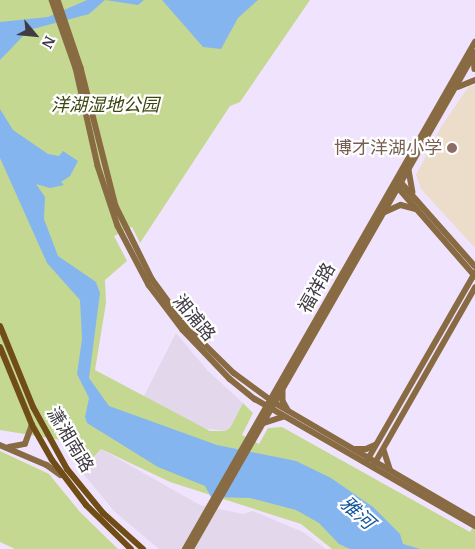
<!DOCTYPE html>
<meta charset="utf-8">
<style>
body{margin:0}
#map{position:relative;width:475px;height:549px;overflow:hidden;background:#f0e3fd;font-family:Merriweather,"Noto Sans SC",serif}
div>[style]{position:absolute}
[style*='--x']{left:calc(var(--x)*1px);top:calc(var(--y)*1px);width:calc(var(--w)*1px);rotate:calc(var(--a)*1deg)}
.commercial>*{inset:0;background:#e3d7ec}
.education>*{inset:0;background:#ecddca}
.green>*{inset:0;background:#c5d891}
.water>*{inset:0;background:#85b5ef}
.secondary>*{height:5.5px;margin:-2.75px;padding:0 2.75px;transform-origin:2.75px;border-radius:2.75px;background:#886a43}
.primary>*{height:6px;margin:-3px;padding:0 3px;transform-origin:3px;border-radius:3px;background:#704c17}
.dots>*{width:14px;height:14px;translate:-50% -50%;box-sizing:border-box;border:2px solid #fff;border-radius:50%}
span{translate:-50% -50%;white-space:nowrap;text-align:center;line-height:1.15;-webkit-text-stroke:4.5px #fff;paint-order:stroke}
.park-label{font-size:18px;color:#3b4611;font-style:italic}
.education-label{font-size:18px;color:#785e54}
.right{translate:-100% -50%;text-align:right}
.street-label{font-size:18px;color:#3f3a44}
.water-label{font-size:19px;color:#15579b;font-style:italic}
.north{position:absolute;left:10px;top:10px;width:50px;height:50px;-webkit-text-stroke:4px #fff;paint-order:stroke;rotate:118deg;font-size:14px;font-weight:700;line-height:20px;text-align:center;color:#3f3a44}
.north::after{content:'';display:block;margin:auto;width:18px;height:22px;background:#3f3a44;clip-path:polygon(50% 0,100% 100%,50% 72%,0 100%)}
</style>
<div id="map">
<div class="commercial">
<div style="clip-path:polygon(176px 333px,208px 371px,243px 403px,230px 428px,225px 431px,202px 428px,143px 398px)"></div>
<div style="clip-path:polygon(101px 449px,200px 505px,243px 514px,253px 511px,303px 532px,326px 549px,159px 549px,114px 511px,81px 471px)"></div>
</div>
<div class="education">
<div style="clip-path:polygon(475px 85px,475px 247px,474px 247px,421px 189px,416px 175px,441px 127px,469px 86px)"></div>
</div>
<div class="green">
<div style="clip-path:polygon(0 0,310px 0,240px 102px,230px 106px,140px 243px,132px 227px,114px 236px,127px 261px,105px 280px,106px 303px,95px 370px,210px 431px,225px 431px,230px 428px,243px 403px,253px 413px,242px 435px,259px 444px,268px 428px,282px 427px,470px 532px,475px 524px,475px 549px,332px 549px,301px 524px,170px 482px,101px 449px,81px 471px,61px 440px,0 430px)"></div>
<div style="clip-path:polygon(0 451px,49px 474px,80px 512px,118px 549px,15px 549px,0 542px)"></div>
</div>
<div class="water">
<div style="clip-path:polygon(87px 0,144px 0,138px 5px,105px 0,89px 14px,29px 30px,0 60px,0 22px,48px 17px)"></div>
<div style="clip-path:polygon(162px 0,258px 0,238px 18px,221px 49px,203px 47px)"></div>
<div style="clip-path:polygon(0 109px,13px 130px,48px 154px,59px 156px,63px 151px,78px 161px,70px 176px,61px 182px,64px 185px,50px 188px,36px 184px,45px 197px,44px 219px,58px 256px,96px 282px,100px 293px,89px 378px,109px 406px,217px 445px,296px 461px,331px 478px,373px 507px,400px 534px,403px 544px,420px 549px,350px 549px,339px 544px,319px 523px,296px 510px,250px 498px,211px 497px,205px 486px,158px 467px,87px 423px,85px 417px,89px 398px,77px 374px,82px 339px,80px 300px,47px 263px,0 158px)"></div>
</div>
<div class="secondary">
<div style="--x:52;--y:0;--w:72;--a:70.6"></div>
<div style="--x:76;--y:68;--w:100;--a:77.3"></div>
<div style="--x:98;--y:166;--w:63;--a:71.6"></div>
<div style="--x:118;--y:226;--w:67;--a:62.3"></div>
<div style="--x:149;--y:285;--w:56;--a:52.9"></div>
<div style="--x:183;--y:330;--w:68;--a:46.2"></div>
<div style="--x:230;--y:379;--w:32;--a:39"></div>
<div style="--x:255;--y:399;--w:254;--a:30"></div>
<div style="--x:58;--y:0;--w:72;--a:71.3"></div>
<div style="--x:81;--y:68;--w:142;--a:75.8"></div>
<div style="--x:116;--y:206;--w:81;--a:63.7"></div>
<div style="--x:152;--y:279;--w:61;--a:53.7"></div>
<div style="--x:188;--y:328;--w:64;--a:44.4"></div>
<div style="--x:234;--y:373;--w:51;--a:36.2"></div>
<div style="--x:275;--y:403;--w:232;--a:30.3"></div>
<div style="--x:474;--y:56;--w:13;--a:86"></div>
<div style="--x:458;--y:87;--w:18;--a:-22"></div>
<div style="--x:409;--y:170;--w:22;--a:80"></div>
<div style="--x:400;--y:181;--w:113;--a:48.6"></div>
<div style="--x:396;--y:185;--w:121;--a:49"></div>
<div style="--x:385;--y:212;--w:17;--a:-24"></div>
<div style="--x:401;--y:205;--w:16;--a:15"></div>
<div style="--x:283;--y:391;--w:10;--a:90"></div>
<div style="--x:283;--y:401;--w:10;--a:61"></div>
<div style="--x:264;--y:423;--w:20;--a:-18"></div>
<div style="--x:0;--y:445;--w:51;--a:23.1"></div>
<div style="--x:47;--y:465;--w:17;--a:36"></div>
<div style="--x:9;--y:447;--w:16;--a:-11"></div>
<div style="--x:25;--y:444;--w:20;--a:-70"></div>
<div style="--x:356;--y:449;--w:10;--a:0"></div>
<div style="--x:366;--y:449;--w:10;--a:-24"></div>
<div style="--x:384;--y:450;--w:20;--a:72"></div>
<div style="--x:368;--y:459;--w:215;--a:-60.1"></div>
<div style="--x:375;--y:463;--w:202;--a:-60.3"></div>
<div style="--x:185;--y:549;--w:584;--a:-60.23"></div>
<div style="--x:191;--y:549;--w:572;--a:-60.21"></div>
</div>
<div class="primary">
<div style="--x:0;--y:326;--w:87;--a:67.8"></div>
<div style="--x:33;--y:407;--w:71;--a:61.3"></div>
<div style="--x:67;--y:469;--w:57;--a:50.7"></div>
<div style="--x:103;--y:513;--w:54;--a:42"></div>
<div style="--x:0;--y:347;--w:84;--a:67.7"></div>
<div style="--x:32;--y:425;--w:40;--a:60.3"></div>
<div style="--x:52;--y:460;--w:56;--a:52.9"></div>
<div style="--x:86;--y:505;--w:63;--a:44.4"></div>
</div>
<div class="dots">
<div style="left:452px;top:148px;background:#8d6e63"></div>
</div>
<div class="park-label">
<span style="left:105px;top:105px">洋湖湿地公园</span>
</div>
<div class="education-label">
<span class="right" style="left:442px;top:148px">博才洋湖小学</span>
</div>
<div class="street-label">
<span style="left:317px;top:288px;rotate:-60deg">福祥路</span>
<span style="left:194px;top:318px;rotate:50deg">湘浦路</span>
<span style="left:70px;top:440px;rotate:59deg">潇湘南路</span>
</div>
<div class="water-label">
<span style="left:357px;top:513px;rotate:42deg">雅河</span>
</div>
<div class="north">N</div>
</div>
